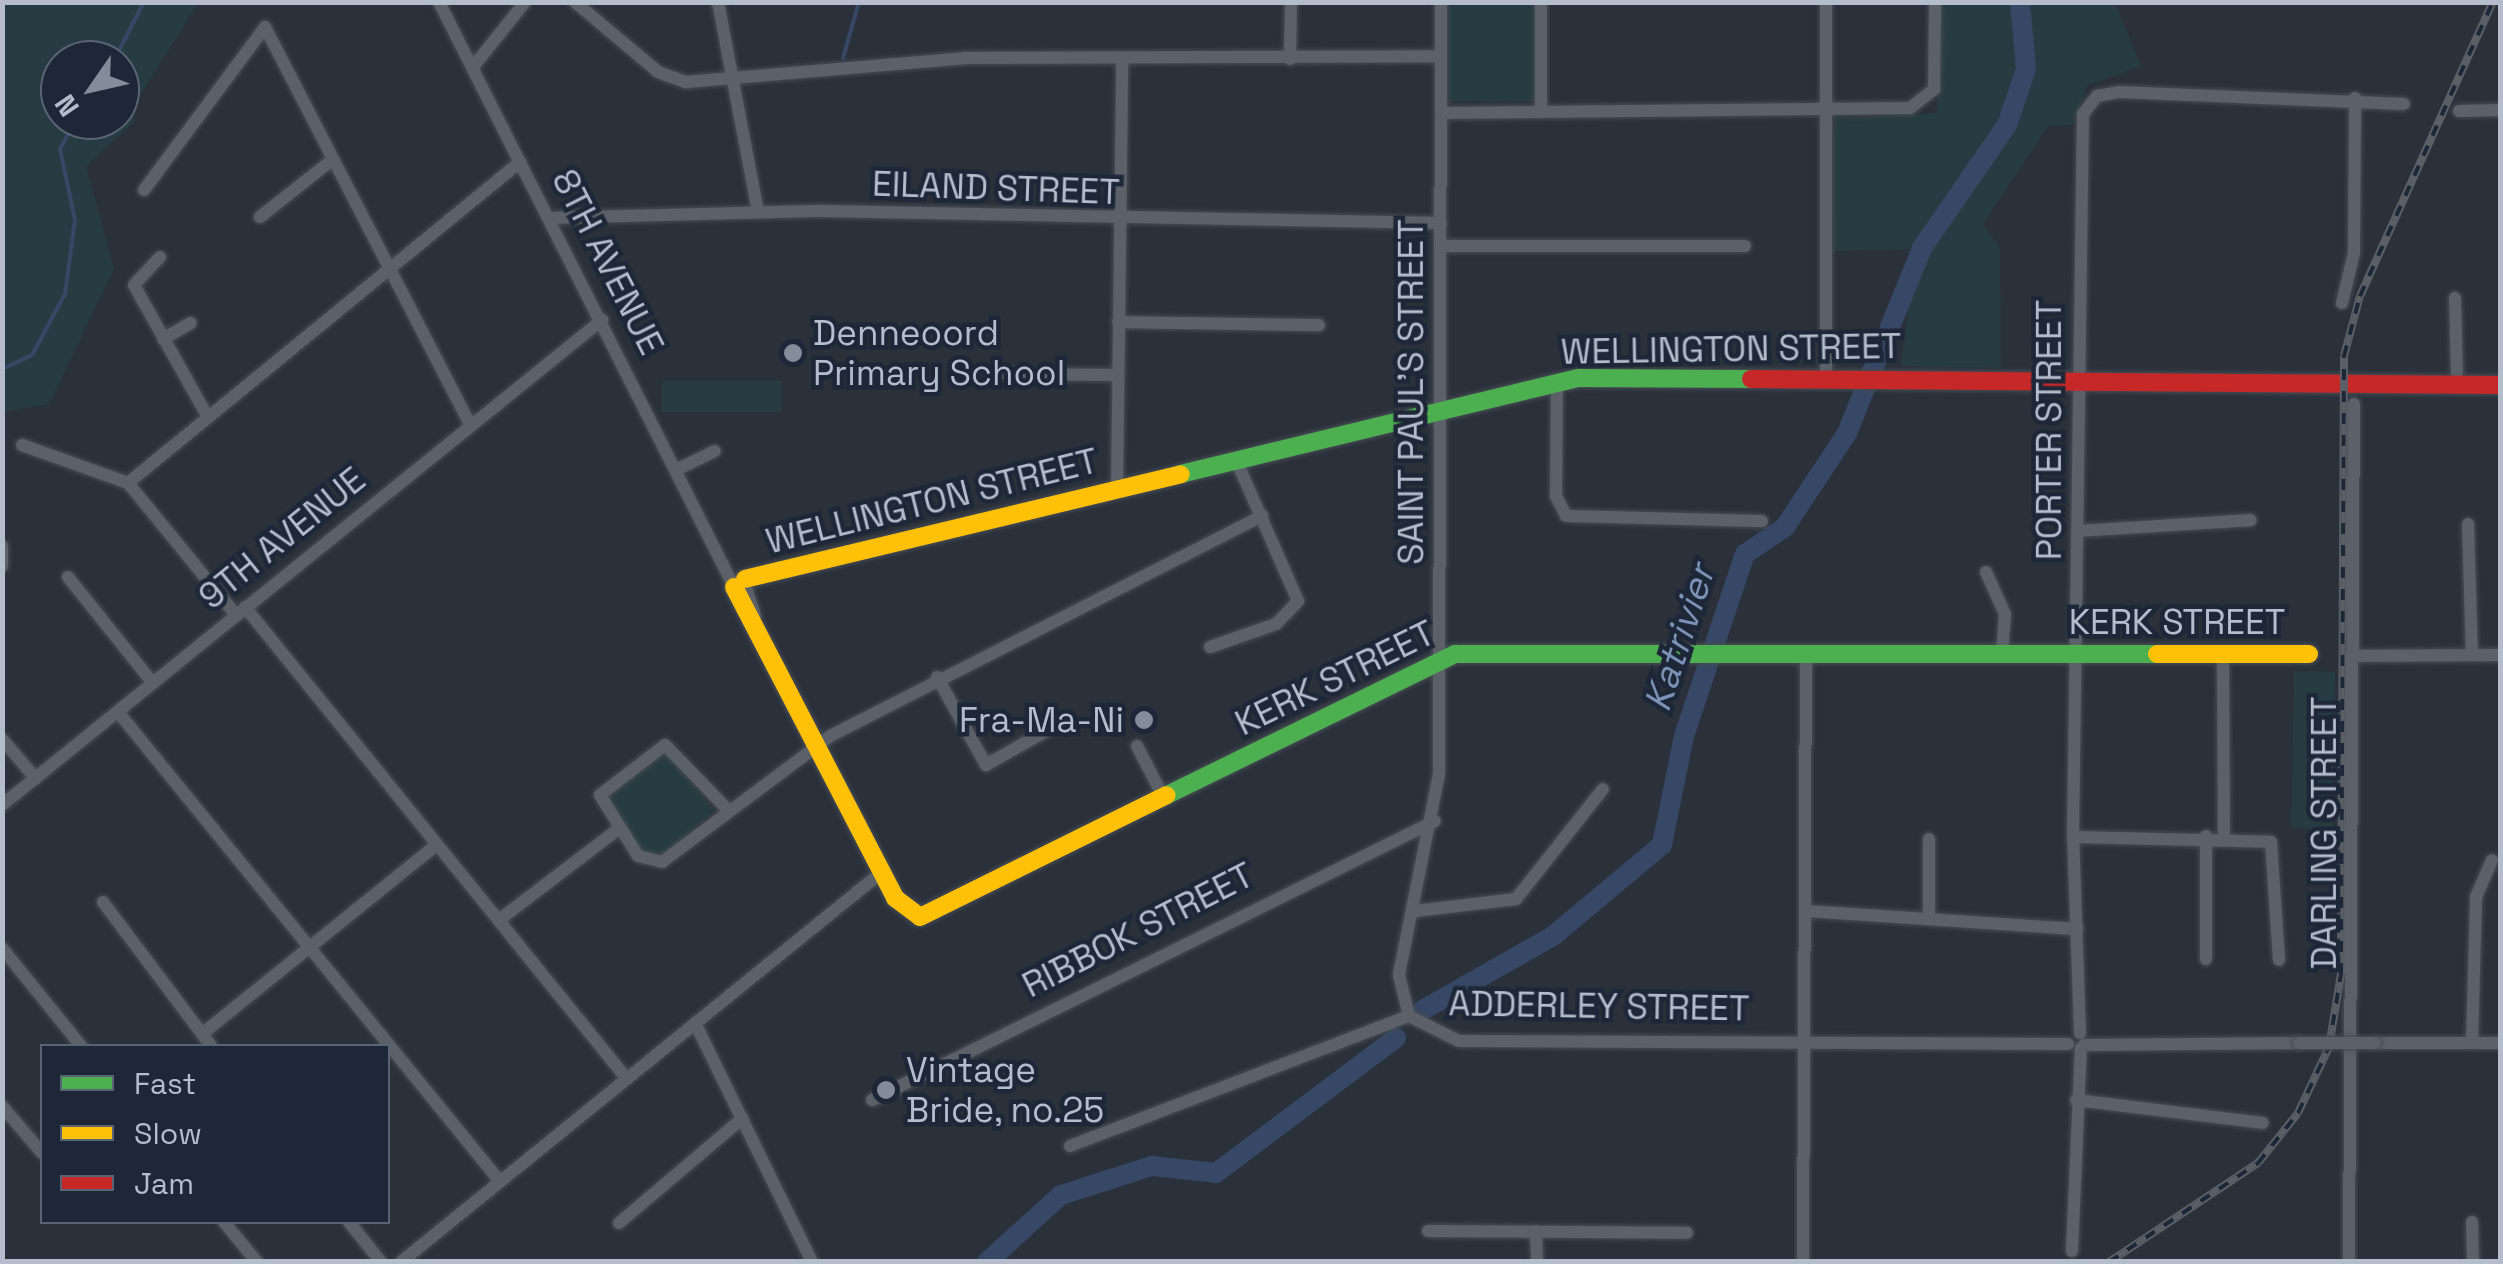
<!DOCTYPE html>
<style>
body{margin:0}
#map{position:relative;width:2503px;height:1264px;overflow:hidden;background:#2b313b;font-family:"Space Grotesk",sans-serif}
div>[style]{position:absolute}
[style*='--x']{left:calc(var(--x)*1px);top:calc(var(--y)*1px);width:calc(var(--w)*1px);rotate:calc(var(--a)*1deg)}
.green>*{inset:0;background:#273c42;transform-origin:0 0}
.stream>*{height:4px;margin:-2px;padding:0 2px;transform-origin:2px;border-radius:2px;background:#364866}
.river>*{height:20px;margin:-10px;padding:0 10px;transform-origin:10px;border-radius:10px;background:#364866}
.roads{filter:drop-shadow(0 0 2px #474c54) drop-shadow(0 0 2px #474c54)}
.street>*{height:12px;margin:-6px;padding:0 6px;transform-origin:6px;border-radius:6px;background:#5b6069}
.fast>*{height:18px;margin:-9px;padding:0 9px;transform-origin:9px;border-radius:9px;background:#4caf50}
.slow>*{height:18px;margin:-9px;padding:0 9px;transform-origin:9px;border-radius:9px;background:#ffc107}
.jam>*{height:18px;margin:-9px;padding:0 9px;transform-origin:9px;border-radius:9px;background:#c62828}
.rail>*{height:8px;margin-top:-4px;transform-origin:0;background:repeating-linear-gradient(90deg,#1d2737 0 11px,#5a5f66 0 22px);box-sizing:border-box;border-block:2px solid #5a5f66}
.bridges{filter:drop-shadow(0 0 2px #474c54) drop-shadow(0 0 2px #474c54)}
.street-bridge>*{height:12px;margin:-6px;padding:0 6px;transform-origin:6px;border-radius:6px;background:#5b6069}
.dots>*{width:28px;height:28px;translate:-50% -50%;box-sizing:border-box;border:5px solid #1d2737;border-radius:50%}
span{translate:-50% -50%;white-space:nowrap;text-align:center;line-height:1.15;-webkit-text-stroke:9px #1d2737;paint-order:stroke}
.street-label{font-size:35px;color:#b5bdcc}
.poi-label{font-size:35px;color:#b5bdcc}
.left{translate:0 -50%;text-align:left}
.right{translate:-100% -50%;text-align:right}
.water-label{font-size:38px;color:#7b91b5;font-style:italic}
.frame{position:absolute;inset:0;border:5px solid #b5bdcc;pointer-events:none}
.legend{position:absolute;left:40px;top:1044px;width:350px;height:180px;box-sizing:border-box;background:#1d2737;border:2px solid #5a6373;margin:0;padding:12px 18px;list-style:none;font-size:30px;color:#b5bdcc}
.legend li{display:flex;align-items:center;gap:20px;height:50px}
.legend b{width:50px;border:2px solid #5a6373}
.north{position:absolute;left:40px;top:40px;width:100px;height:100px;box-sizing:border-box;background:#1d2737;border:2px solid #5a6373;border-radius:50%;rotate:236deg;font-size:28px;font-weight:700;line-height:40px;text-align:center;color:#b5bdcc}
.north::after{content:'';display:block;margin:auto;width:35px;height:45px;background:#858c99;clip-path:polygon(50% 0,100% 100%,50% 72%,0 100%)}
</style>
<div id="map">
<div class="green">
<div style="clip-path:polygon(evenodd,3px 2px,197px 5px,130px 111px,136px 120px,86px 166px,114px 269px,49px 404px,3px 412px,3px 2px,120px 60px,120px 120px,60px 120px,60px 60px,120px 60px)"></div>
<div style="left:1449px;top:3px;width:88px;height:98px"></div>
<div style="clip-path:polygon(1940px 3px,2115px 3px,2141px 66px,2088px 85px,2072px 125px,2048px 126px,1983px 224px,2000px 248px,2001px 368px,1901px 366px,1916px 249px,1834px 251px,1835px 118px,1937px 113px)"></div>
<div style="left:662px;top:381px;width:119px;height:31px"></div>
<div style="left:2294px;top:671px;width:41px;height:157px;rotate:1deg"></div>
<div style="clip-path:polygon(665px 752px,714px 810px,662px 857px,642px 854px,604px 795px)"></div>
</div>
<div class="stream">
<div style="--x:843;--y:58;--w:58;--a:-74.1"></div>
<div style="--x:114;--y:60;--w:65;--a:-62.7"></div>
<div style="--x:2;--y:369;--w:33;--a:-25"></div>
<div style="--x:32;--y:355;--w:69;--a:-61.6"></div>
<div style="--x:65;--y:294;--w:75;--a:-82.3"></div>
<div style="--x:75;--y:220;--w:73;--a:-101.9"></div>
<div style="--x:60;--y:149;--w:33;--a:-61"></div>
</div>
<div class="river">
<div style="--x:1421;--y:1011;--w:152;--a:-29.6"></div>
<div style="--x:1553;--y:936;--w:142;--a:-39.9"></div>
<div style="--x:1662;--y:845;--w:111;--a:-78.6"></div>
<div style="--x:1684;--y:736;--w:192;--a:-71.5"></div>
<div style="--x:1745;--y:554;--w:48;--a:-34"></div>
<div style="--x:1785;--y:527;--w:113;--a:-56.6"></div>
<div style="--x:1847;--y:433;--w:200;--a:-67.9"></div>
<div style="--x:1922;--y:248;--w:150;--a:-55.4"></div>
<div style="--x:2007;--y:125;--w:59;--a:-71.3"></div>
<div style="--x:2026;--y:69;--w:67;--a:-95.1"></div>
<div style="--x:987;--y:1262;--w:100;--a:-42.2"></div>
<div style="--x:1061;--y:1195;--w:96;--a:-17.7"></div>
<div style="--x:1152;--y:1166;--w:64;--a:6.2"></div>
<div style="--x:1216;--y:1173;--w:225;--a:-36.9"></div>
</div>
<div class="roads">
<div class="street">
<div style="--x:439;--y:2;--w:648;--a:63.24"></div>
<div style="--x:575;--y:2;--w:109;--a:40.1"></div>
<div style="--x:658;--y:72;--w:30;--a:20"></div>
<div style="--x:686;--y:82;--w:279;--a:-4.9"></div>
<div style="--x:964;--y:58;--w:476;--a:-0.2"></div>
<div style="--x:718;--y:2;--w:214;--a:79.2"></div>
<div style="--x:1441;--y:2;--w:772;--a:90.15"></div>
<div style="--x:1439;--y:774;--w:205;--a:101.3"></div>
<div style="--x:1399;--y:975;--w:42;--a:76.3"></div>
<div style="--x:1409;--y:1016;--w:56;--a:26.6"></div>
<div style="--x:1459;--y:1041;--w:609;--a:0.28"></div>
<div style="--x:1541;--y:2;--w:110;--a:90"></div>
<div style="--x:1826;--y:2;--w:377;--a:90"></div>
<div style="--x:1290;--y:59;--w:57;--a:-89"></div>
<div style="--x:473;--y:67;--w:83;--a:-51.3"></div>
<div style="--x:2459;--y:111;--w:41;--a:-1.4"></div>
<div style="--x:1442;--y:113;--w:468;--a:-0.6"></div>
<div style="--x:1910;--y:108;--w:31;--a:-38"></div>
<div style="--x:1934;--y:89;--w:87;--a:-89.3"></div>
<div style="--x:144;--y:190;--w:203;--a:-53.4"></div>
<div style="--x:265;--y:27;--w:447;--a:62.7"></div>
<div style="--x:260;--y:217;--w:92;--a:-38.4"></div>
<div style="--x:549;--y:218;--w:274;--a:-1.5"></div>
<div style="--x:823;--y:211;--w:618;--a:1.11"></div>
<div style="--x:1440;--y:246;--w:305;--a:0"></div>
<div style="--x:160;--y:257;--w:38;--a:133"></div>
<div style="--x:134;--y:285;--w:148;--a:60.8"></div>
<div style="--x:2455;--y:298;--w:74;--a:88.5"></div>
<div style="--x:2342;--y:303;--w:51;--a:-76.5"></div>
<div style="--x:2354;--y:253;--w:155;--a:-89.6"></div>
<div style="--x:1118;--y:322;--w:201;--a:0.9"></div>
<div style="--x:163;--y:339;--w:32;--a:-30"></div>
<div style="--x:1006;--y:374;--w:112;--a:0.5"></div>
<div style="--x:1557;--y:382;--w:114;--a:90.5"></div>
<div style="--x:1556;--y:496;--w:22;--a:63"></div>
<div style="--x:1566;--y:516;--w:196;--a:1.5"></div>
<div style="--x:22;--y:445;--w:113;--a:19.7"></div>
<div style="--x:128;--y:483;--w:171;--a:50.7"></div>
<div style="--x:676;--y:470;--w:43;--a:-26"></div>
<div style="--x:128;--y:483;--w:507;--a:-39.31"></div>
<div style="--x:1117;--y:490;--w:431;--a:-89.3"></div>
<div style="--x:2468;--y:524;--w:131;--a:88.3"></div>
<div style="--x:2078;--y:531;--w:173;--a:-3.6"></div>
<div style="--x:2;--y:546;--w:20;--a:90"></div>
<div style="--x:1986;--y:572;--w:46;--a:65.7"></div>
<div style="--x:2005;--y:614;--w:40;--a:94.3"></div>
<div style="--x:68;--y:577;--w:136;--a:51.3"></div>
<div style="--x:745;--y:585;--w:33;--a:72"></div>
<div style="--x:245;--y:607;--w:607;--a:51.02"></div>
<div style="--x:1210;--y:647;--w:70;--a:-19.2"></div>
<div style="--x:1276;--y:624;--w:32;--a:-46"></div>
<div style="--x:1298;--y:601;--w:152;--a:-113.7"></div>
<div style="--x:2223;--y:653;--w:184;--a:89.7"></div>
<div style="--x:2354;--y:656;--w:146;--a:-0.4"></div>
<div style="--x:937;--y:677;--w:101;--a:60.9"></div>
<div style="--x:986;--y:765;--w:93;--a:-29.6"></div>
<div style="--x:118;--y:712;--w:602;--a:50.86"></div>
<div style="--x:2;--y:739;--w:52;--a:49.6"></div>
<div style="--x:1137;--y:746;--w:59;--a:62.6"></div>
<div style="--x:2;--y:805;--w:772;--a:-38.95"></div>
<div style="--x:729;--y:811;--w:92;--a:-134.1"></div>
<div style="--x:665;--y:745;--w:82;--a:142.4"></div>
<div style="--x:600;--y:795;--w:72;--a:58.1"></div>
<div style="--x:638;--y:856;--w:25;--a:14"></div>
<div style="--x:662;--y:862;--w:212;--a:-36.8"></div>
<div style="--x:832;--y:735;--w:483;--a:-27"></div>
<div style="--x:2073;--y:837;--w:198;--a:1.4"></div>
<div style="--x:2271;--y:842;--w:118;--a:86.1"></div>
<div style="--x:103;--y:902;--w:180;--a:53.1"></div>
<div style="--x:1415;--y:911;--w:102;--a:-6.8"></div>
<div style="--x:1516;--y:899;--w:140;--a:-51.7"></div>
<div style="--x:1805;--y:911;--w:273;--a:3.8"></div>
<div style="--x:1929;--y:913;--w:74;--a:-90"></div>
<div style="--x:499;--y:920;--w:147;--a:-37.3"></div>
<div style="--x:2;--y:948;--w:126;--a:51.1"></div>
<div style="--x:2206;--y:959;--w:123;--a:-90"></div>
<div style="--x:695;--y:1023;--w:266;--a:63.9"></div>
<div style="--x:2080;--y:1033;--w:196;--a:-92"></div>
<div style="--x:2073;--y:837;--w:723;--a:-89.21"></div>
<div style="--x:2083;--y:114;--w:23;--a:-52"></div>
<div style="--x:2097;--y:96;--w:22;--a:-10"></div>
<div style="--x:2119;--y:92;--w:285;--a:2.4"></div>
<div style="--x:202;--y:1034;--w:301;--a:-38.9"></div>
<div style="--x:2375;--y:1043;--w:125;--a:0"></div>
<div style="--x:2472;--y:1043;--w:146;--a:-88.4"></div>
<div style="--x:2476;--y:897;--w:40;--a:-66.6"></div>
<div style="--x:2084;--y:1045;--w:215;--a:-0.5"></div>
<div style="--x:872;--y:1100;--w:628;--a:-26.36"></div>
<div style="--x:2076;--y:1100;--w:188;--a:7"></div>
<div style="--x:2;--y:1106;--w:62;--a:49.6"></div>
<div style="--x:1070;--y:1146;--w:363;--a:-21"></div>
<div style="--x:224;--y:1222;--w:52;--a:50.5"></div>
<div style="--x:349;--y:1222;--w:51;--a:51.3"></div>
<div style="--x:2472;--y:1222;--w:40;--a:88.6"></div>
<div style="--x:619;--y:1223;--w:162;--a:-40.3"></div>
<div style="--x:1428;--y:1231;--w:259;--a:0.4"></div>
<div style="--x:1536;--y:1231;--w:31;--a:88"></div>
<div style="--x:2072;--y:1251;--w:203;--a:-87.5"></div>
<div style="--x:401;--y:1262;--w:619;--a:-39.04"></div>
<div style="--x:1803;--y:1262;--w:607;--a:-89.72"></div>
<div style="--x:2349;--y:1262;--w:858;--a:-89.67"></div>
</div>
<div class="fast">
<div style="--x:1181;--y:474;--w:409;--a:-13.6"></div>
<div style="--x:1579;--y:378;--w:172;--a:0.3"></div>
<div style="--x:1167;--y:795;--w:321;--a:-26.1"></div>
<div style="--x:1455;--y:654;--w:702;--a:0"></div>
</div>
<div class="slow">
<div style="--x:745;--y:579;--w:448;--a:-13.5"></div>
<div style="--x:734;--y:587;--w:350;--a:62.6"></div>
<div style="--x:895;--y:898;--w:31;--a:37"></div>
<div style="--x:920;--y:917;--w:275;--a:-26.3"></div>
<div style="--x:2157;--y:654;--w:152;--a:0"></div>
</div>
<div class="jam">
<div style="--x:1751;--y:379;--w:749;--a:0.46"></div>
</div>
</div>
<div class="rail">
<div style="--x:2109;--y:1262;--w:179;--a:-33.6"></div>
<div style="--x:2258;--y:1163;--w:64;--a:-51.3"></div>
<div style="--x:2298;--y:1113;--w:73;--a:-64.8"></div>
<div style="--x:2329;--y:1047;--w:74;--a:-80.7"></div>
<div style="--x:2341;--y:974;--w:618;--a:-89.72"></div>
<div style="--x:2344;--y:356;--w:62;--a:-75.1"></div>
<div style="--x:2360;--y:296;--w:323;--a:-65.7"></div>
</div>
<div class="bridges">
<div class="street-bridge">
<div style="--x:2299;--y:1043;--w:76;--a:0"></div>
</div>
</div>
<div class="dots">
<div style="left:793px;top:353px;background:#858c99"></div>
<div style="left:1144px;top:720px;background:#858c99"></div>
<div style="left:886px;top:1090px;background:#858c99"></div>
</div>
<div class="street-label">
<span style="left:996px;top:188px;rotate:2deg">EILAND STREET</span>
<span style="left:608px;top:262px;rotate:63deg">8TH AVENUE</span>
<span style="left:1731px;top:349px;rotate:-1deg">WELLINGTON STREET</span>
<span style="left:1411px;top:392px;rotate:-90deg">SAINT PAUL'S STREET</span>
<span style="left:2049px;top:430px;rotate:-90deg">PORTER STREET</span>
<span style="left:932px;top:501px;rotate:-14deg">WELLINGTON STREET</span>
<span style="left:282px;top:538px;rotate:-39deg">9TH AVENUE</span>
<span style="left:2177px;top:622px">KERK STREET</span>
<span style="left:1335px;top:678px;rotate:-26deg">KERK STREET</span>
<span style="left:2324px;top:833px;rotate:-90deg">DARLING STREET</span>
<span style="left:1138px;top:930px;rotate:-27deg">RIBBOK STREET</span>
<span style="left:1599px;top:1006px;rotate:1deg">ADDERLEY STREET</span>
</div>
<div class="poi-label">
<span class="left" style="left:813px;top:353px">Denneoord<br>Primary School</span>
<span class="right" style="left:1124px;top:720px">Fra-Ma-Ni</span>
<span class="left" style="left:906px;top:1090px">Vintage<br>Bride, no.25</span>
</div>
<div class="water-label">
<span style="left:1680px;top:638px;rotate:-72deg">Katrivier</span>
</div>
<div class="frame"></div>
<ul class="legend">
<li><b style="height:12px;background:#4caf50"></b>Fast</li>
<li><b style="height:12px;background:#ffc107"></b>Slow</li>
<li><b style="height:12px;background:#c62828"></b>Jam</li>
</ul>
<div class="north">N</div>
</div>
